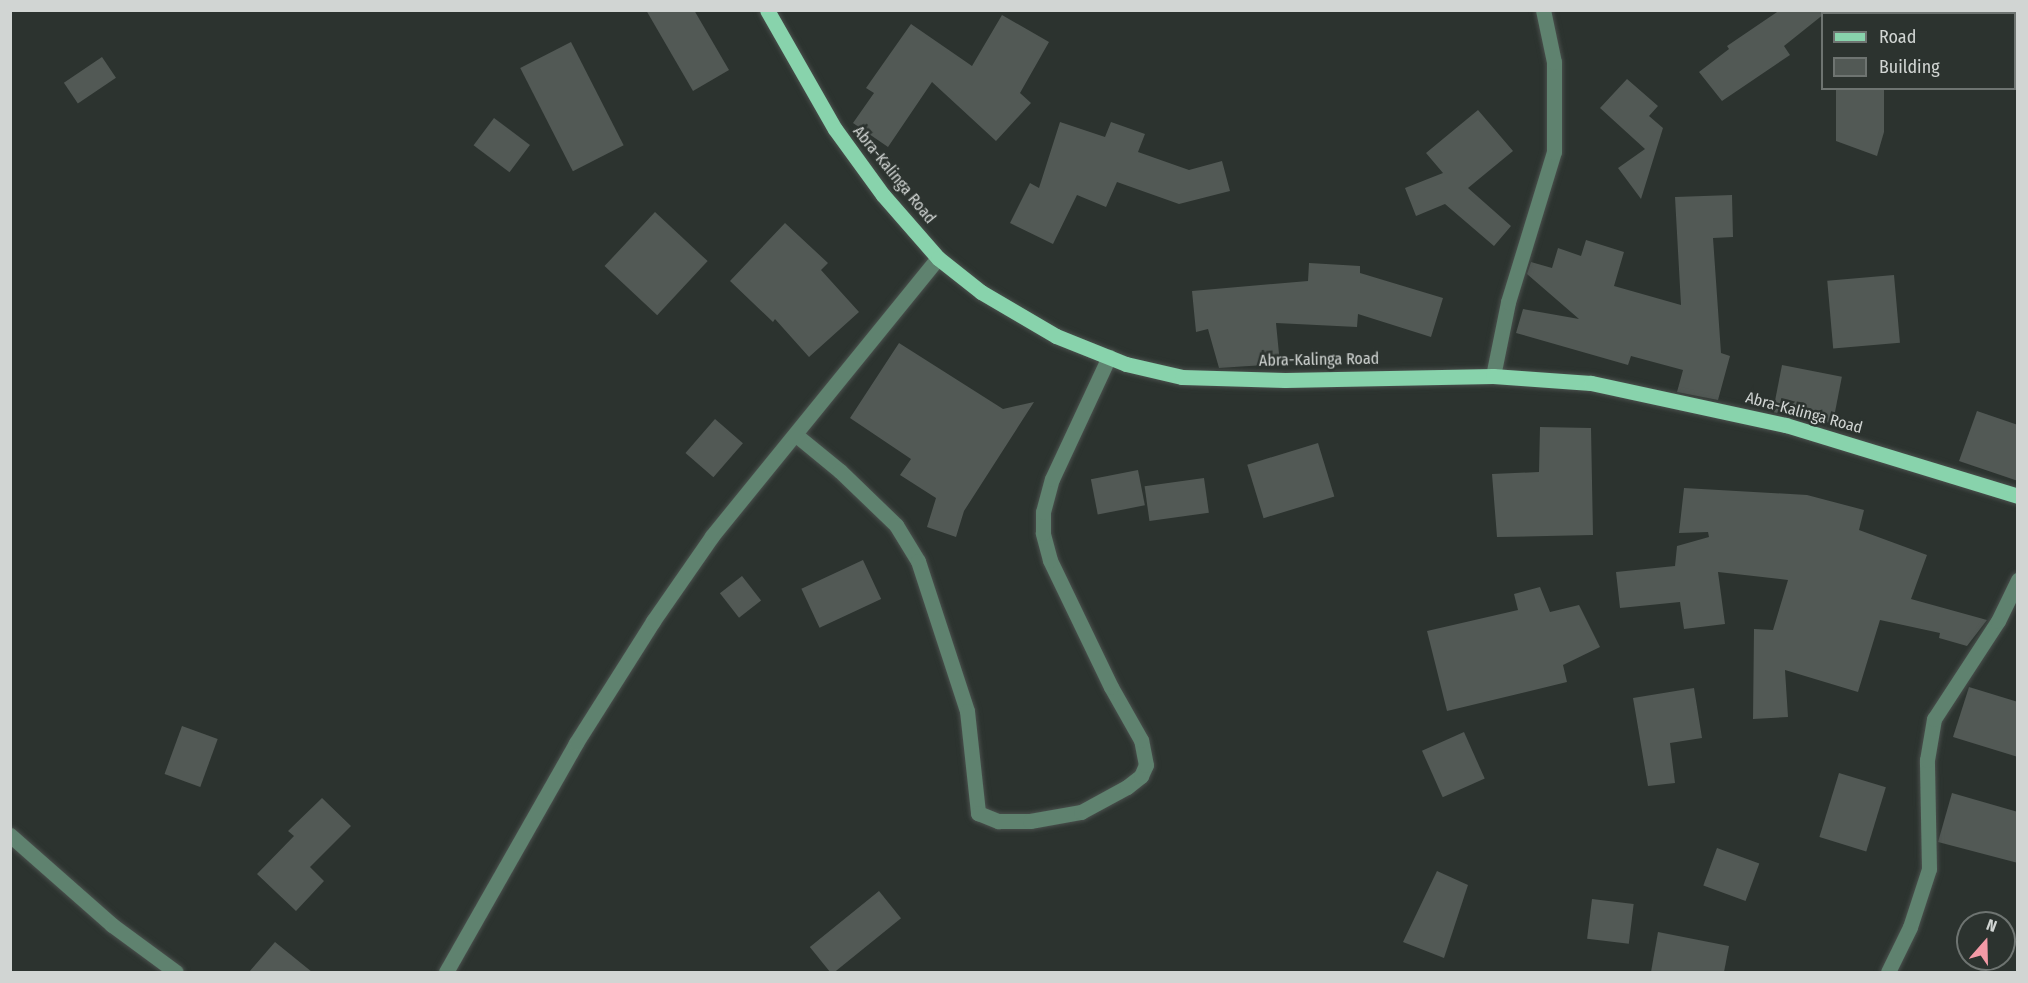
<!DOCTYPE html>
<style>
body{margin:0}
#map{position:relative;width:2028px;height:983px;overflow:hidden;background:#2c332f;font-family:"Fira Sans Condensed",sans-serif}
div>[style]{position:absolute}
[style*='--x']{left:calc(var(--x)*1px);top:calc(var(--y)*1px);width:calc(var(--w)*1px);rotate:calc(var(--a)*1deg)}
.building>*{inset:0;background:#525955;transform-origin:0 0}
.roads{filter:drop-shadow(0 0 2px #4a504d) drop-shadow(0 0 2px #4a504d)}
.minor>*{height:15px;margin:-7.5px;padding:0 7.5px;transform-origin:7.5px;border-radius:7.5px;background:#5f826f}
.major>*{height:15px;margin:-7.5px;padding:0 7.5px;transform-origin:7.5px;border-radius:7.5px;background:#88d3ac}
span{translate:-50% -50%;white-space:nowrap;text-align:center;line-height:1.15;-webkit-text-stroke:5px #2c332f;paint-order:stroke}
.street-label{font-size:16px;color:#d1d5d3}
.frame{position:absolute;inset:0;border:12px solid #d1d5d3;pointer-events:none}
.legend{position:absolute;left:1821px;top:12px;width:195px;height:78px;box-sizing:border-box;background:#2c332f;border:2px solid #6e7471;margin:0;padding:8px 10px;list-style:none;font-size:18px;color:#d1d5d3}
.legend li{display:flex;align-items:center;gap:12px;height:30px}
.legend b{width:30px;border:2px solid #6e7471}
.north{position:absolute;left:1956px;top:911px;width:60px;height:60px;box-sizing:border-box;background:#2c332f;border:2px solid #6e7471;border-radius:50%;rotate:20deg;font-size:16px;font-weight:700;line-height:24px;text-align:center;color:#d1d5d3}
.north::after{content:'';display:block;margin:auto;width:21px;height:27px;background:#f49aa6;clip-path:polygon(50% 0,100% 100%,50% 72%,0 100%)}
</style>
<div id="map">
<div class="building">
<div style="clip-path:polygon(646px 10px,694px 10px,729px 70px,693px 91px)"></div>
<div style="clip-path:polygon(1780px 10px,1829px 10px,1784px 46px,1790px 55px,1722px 101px,1699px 72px,1729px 49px,1727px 46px)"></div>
<div style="clip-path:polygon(1002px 15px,1049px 42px,1020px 93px,1031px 103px,996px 141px,932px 82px,888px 147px,853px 123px,874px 93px,866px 88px,911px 24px,972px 66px)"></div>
<div style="left:571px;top:42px;width:116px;height:57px;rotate:63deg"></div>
<div style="left:102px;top:57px;width:25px;height:46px;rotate:56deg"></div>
<div style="clip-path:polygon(1627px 79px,1658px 106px,1649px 116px,1663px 128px,1641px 199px,1618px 168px,1645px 149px,1600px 108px)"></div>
<div style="clip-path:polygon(1836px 88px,1884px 88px,1884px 132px,1877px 156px,1836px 141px)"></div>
<div style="clip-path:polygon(1478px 110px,1513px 151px,1468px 188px,1511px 226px,1494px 246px,1445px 204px,1416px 216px,1405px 188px,1443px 173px,1426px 153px)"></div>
<div style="left:494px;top:118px;width:45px;height:34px;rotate:37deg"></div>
<div style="clip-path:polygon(1060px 122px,1105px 137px,1111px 122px,1145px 134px,1138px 152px,1189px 170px,1222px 161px,1230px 191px,1179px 204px,1117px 182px,1106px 207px,1077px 195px,1053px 244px,1010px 223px,1030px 183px,1039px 188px)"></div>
<div style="clip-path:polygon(1732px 195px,1733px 237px,1713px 238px,1721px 353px,1730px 356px,1718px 400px,1677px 392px,1683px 370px,1631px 356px,1628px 365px,1516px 333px,1523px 309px,1579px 319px,1527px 274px,1531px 262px,1552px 268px,1558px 248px,1581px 256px,1586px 240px,1624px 252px,1614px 286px,1681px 305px,1675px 197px)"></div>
<div style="left:655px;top:212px;width:72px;height:74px;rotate:43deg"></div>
<div style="clip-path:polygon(785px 223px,828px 263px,821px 270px,859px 312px,809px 357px,775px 319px,773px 322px,730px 281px)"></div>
<div style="clip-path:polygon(1309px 263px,1360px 266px,1360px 273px,1443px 298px,1431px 337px,1358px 314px,1357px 327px,1276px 323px,1280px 364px,1219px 368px,1208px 329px,1196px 332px,1192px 291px,1308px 281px)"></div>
<div style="left:1894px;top:275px;width:68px;height:67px;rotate:85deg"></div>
<div style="clip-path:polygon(899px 343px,1003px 409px,1034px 402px,964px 511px,956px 537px,927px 527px,936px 498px,900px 475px,911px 459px,850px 418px)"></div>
<div style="left:1782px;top:365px;width:61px;height:48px;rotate:11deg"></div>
<div style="clip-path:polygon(1977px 411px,2018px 425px,2018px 481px,1959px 461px)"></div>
<div style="left:715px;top:419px;width:37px;height:45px;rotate:41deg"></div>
<div style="clip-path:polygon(1540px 427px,1591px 428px,1593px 535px,1497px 537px,1492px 474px,1539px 472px)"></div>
<div style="left:1318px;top:443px;width:56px;height:74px;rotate:73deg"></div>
<div style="left:1138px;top:470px;width:36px;height:48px;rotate:79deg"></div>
<div style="left:1204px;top:478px;width:35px;height:60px;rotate:82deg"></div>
<div style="clip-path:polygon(1684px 488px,1807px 495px,1864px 510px,1859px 530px,1927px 555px,1911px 599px,1987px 620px,1967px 646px,1939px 638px,1940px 633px,1880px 620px,1858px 692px,1785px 670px,1788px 717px,1753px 719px,1754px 629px,1773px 630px,1788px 580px,1718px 572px,1725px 624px,1684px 629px,1680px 602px,1620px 608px,1616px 572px,1675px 566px,1677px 546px,1709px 537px,1708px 532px,1679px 533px)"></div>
<div style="left:863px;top:560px;width:43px;height:68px;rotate:65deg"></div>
<div style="left:742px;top:576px;width:31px;height:28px;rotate:52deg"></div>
<div style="clip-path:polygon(1540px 587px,1550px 612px,1579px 605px,1600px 647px,1563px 665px,1567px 682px,1447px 711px,1427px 631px,1518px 610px,1514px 594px)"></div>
<div style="clip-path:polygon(1969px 687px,2018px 702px,2018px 757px,1953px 737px)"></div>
<div style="clip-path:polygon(1694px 688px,1702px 738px,1670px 743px,1675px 783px,1648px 786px,1633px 698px)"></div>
<div style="left:182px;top:726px;width:38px;height:51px;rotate:20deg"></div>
<div style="left:1464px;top:732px;width:51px;height:46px;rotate:66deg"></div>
<div style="left:1839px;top:773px;width:49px;height:67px;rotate:17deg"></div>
<div style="clip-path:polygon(1952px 793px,2018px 812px,2018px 863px,1938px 842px)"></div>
<div style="clip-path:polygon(322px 798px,351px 826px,310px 867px,324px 881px,296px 911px,257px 874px,294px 836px,288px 831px)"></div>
<div style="left:1717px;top:848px;width:45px;height:40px;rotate:20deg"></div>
<div style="clip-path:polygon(1437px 871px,1468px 885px,1444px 958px,1403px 942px)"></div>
<div style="left:879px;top:891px;width:35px;height:89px;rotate:51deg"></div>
<div style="left:1592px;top:899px;width:42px;height:40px;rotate:7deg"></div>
<div style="clip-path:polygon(1658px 932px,1729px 946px,1724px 972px,1651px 972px)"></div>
<div style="clip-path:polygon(275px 942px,312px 972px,249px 972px)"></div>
</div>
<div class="roads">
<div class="minor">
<div style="--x:1493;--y:376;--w:76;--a:-78.5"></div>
<div style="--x:1508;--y:302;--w:157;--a:-73"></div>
<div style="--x:1554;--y:152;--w:90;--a:-90"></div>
<div style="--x:1554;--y:62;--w:53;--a:-101.9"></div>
<div style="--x:796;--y:435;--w:57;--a:39.3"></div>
<div style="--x:840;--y:471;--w:78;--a:44"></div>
<div style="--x:896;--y:525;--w:42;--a:58.6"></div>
<div style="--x:918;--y:561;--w:158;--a:71.9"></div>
<div style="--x:967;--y:711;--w:103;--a:83.8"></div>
<div style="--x:978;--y:813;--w:22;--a:22"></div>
<div style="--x:998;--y:821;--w:32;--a:0"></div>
<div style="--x:1030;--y:821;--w:52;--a:-10"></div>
<div style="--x:1081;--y:812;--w:52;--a:-28.5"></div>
<div style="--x:1127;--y:787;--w:18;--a:-38"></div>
<div style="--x:1141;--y:776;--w:12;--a:-66"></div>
<div style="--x:1146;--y:765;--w:25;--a:-101"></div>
<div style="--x:1141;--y:740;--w:61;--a:-119.5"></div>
<div style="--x:1111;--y:687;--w:141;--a:-115.7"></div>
<div style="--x:1050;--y:560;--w:28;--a:-105"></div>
<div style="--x:1043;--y:533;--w:21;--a:-90"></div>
<div style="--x:1043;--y:512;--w:34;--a:-75"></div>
<div style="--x:1052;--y:479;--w:135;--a:-65"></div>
<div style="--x:10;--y:835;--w:136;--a:41.4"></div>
<div style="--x:112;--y:925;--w:79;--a:36.3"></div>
<div style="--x:446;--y:972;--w:263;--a:-60.4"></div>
<div style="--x:576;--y:743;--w:144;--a:-57.7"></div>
<div style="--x:653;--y:621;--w:103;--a:-55.2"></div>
<div style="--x:712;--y:536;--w:358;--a:-50.9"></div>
<div style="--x:1888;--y:972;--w:50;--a:-63.9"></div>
<div style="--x:1910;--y:927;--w:61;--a:-71.9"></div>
<div style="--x:1929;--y:869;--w:109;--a:-91.1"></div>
<div style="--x:1927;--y:760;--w:42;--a:-80.3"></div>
<div style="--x:1934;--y:719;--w:117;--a:-56.9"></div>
<div style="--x:1998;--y:621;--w:46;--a:-64"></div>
</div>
<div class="major">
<div style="--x:767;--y:10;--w:137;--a:60.3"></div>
<div style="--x:835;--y:129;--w:82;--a:54"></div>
<div style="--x:883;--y:195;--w:84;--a:48.9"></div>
<div style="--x:938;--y:258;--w:55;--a:38.3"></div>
<div style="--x:981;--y:292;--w:87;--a:30.4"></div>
<div style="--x:1056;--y:336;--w:75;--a:21.8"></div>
<div style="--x:1126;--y:364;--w:57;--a:13.1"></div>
<div style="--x:1182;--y:377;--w:103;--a:1.7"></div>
<div style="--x:1285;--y:380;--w:208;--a:-1.1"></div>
<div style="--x:1493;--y:376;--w:98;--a:4.1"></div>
<div style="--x:1591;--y:383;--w:199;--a:12.2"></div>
<div style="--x:1786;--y:425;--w:243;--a:17"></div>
</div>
</div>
<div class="street-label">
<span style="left:894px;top:175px;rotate:51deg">Abra-Kalinga Road</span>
<span style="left:1319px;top:360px;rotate:-1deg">Abra-Kalinga Road</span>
<span style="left:1804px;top:413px;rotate:15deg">Abra-Kalinga Road</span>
</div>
<div class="frame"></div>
<ul class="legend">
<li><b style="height:8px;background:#88d3ac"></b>Road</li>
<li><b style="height:16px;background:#525955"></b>Building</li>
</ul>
<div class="north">N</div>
</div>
